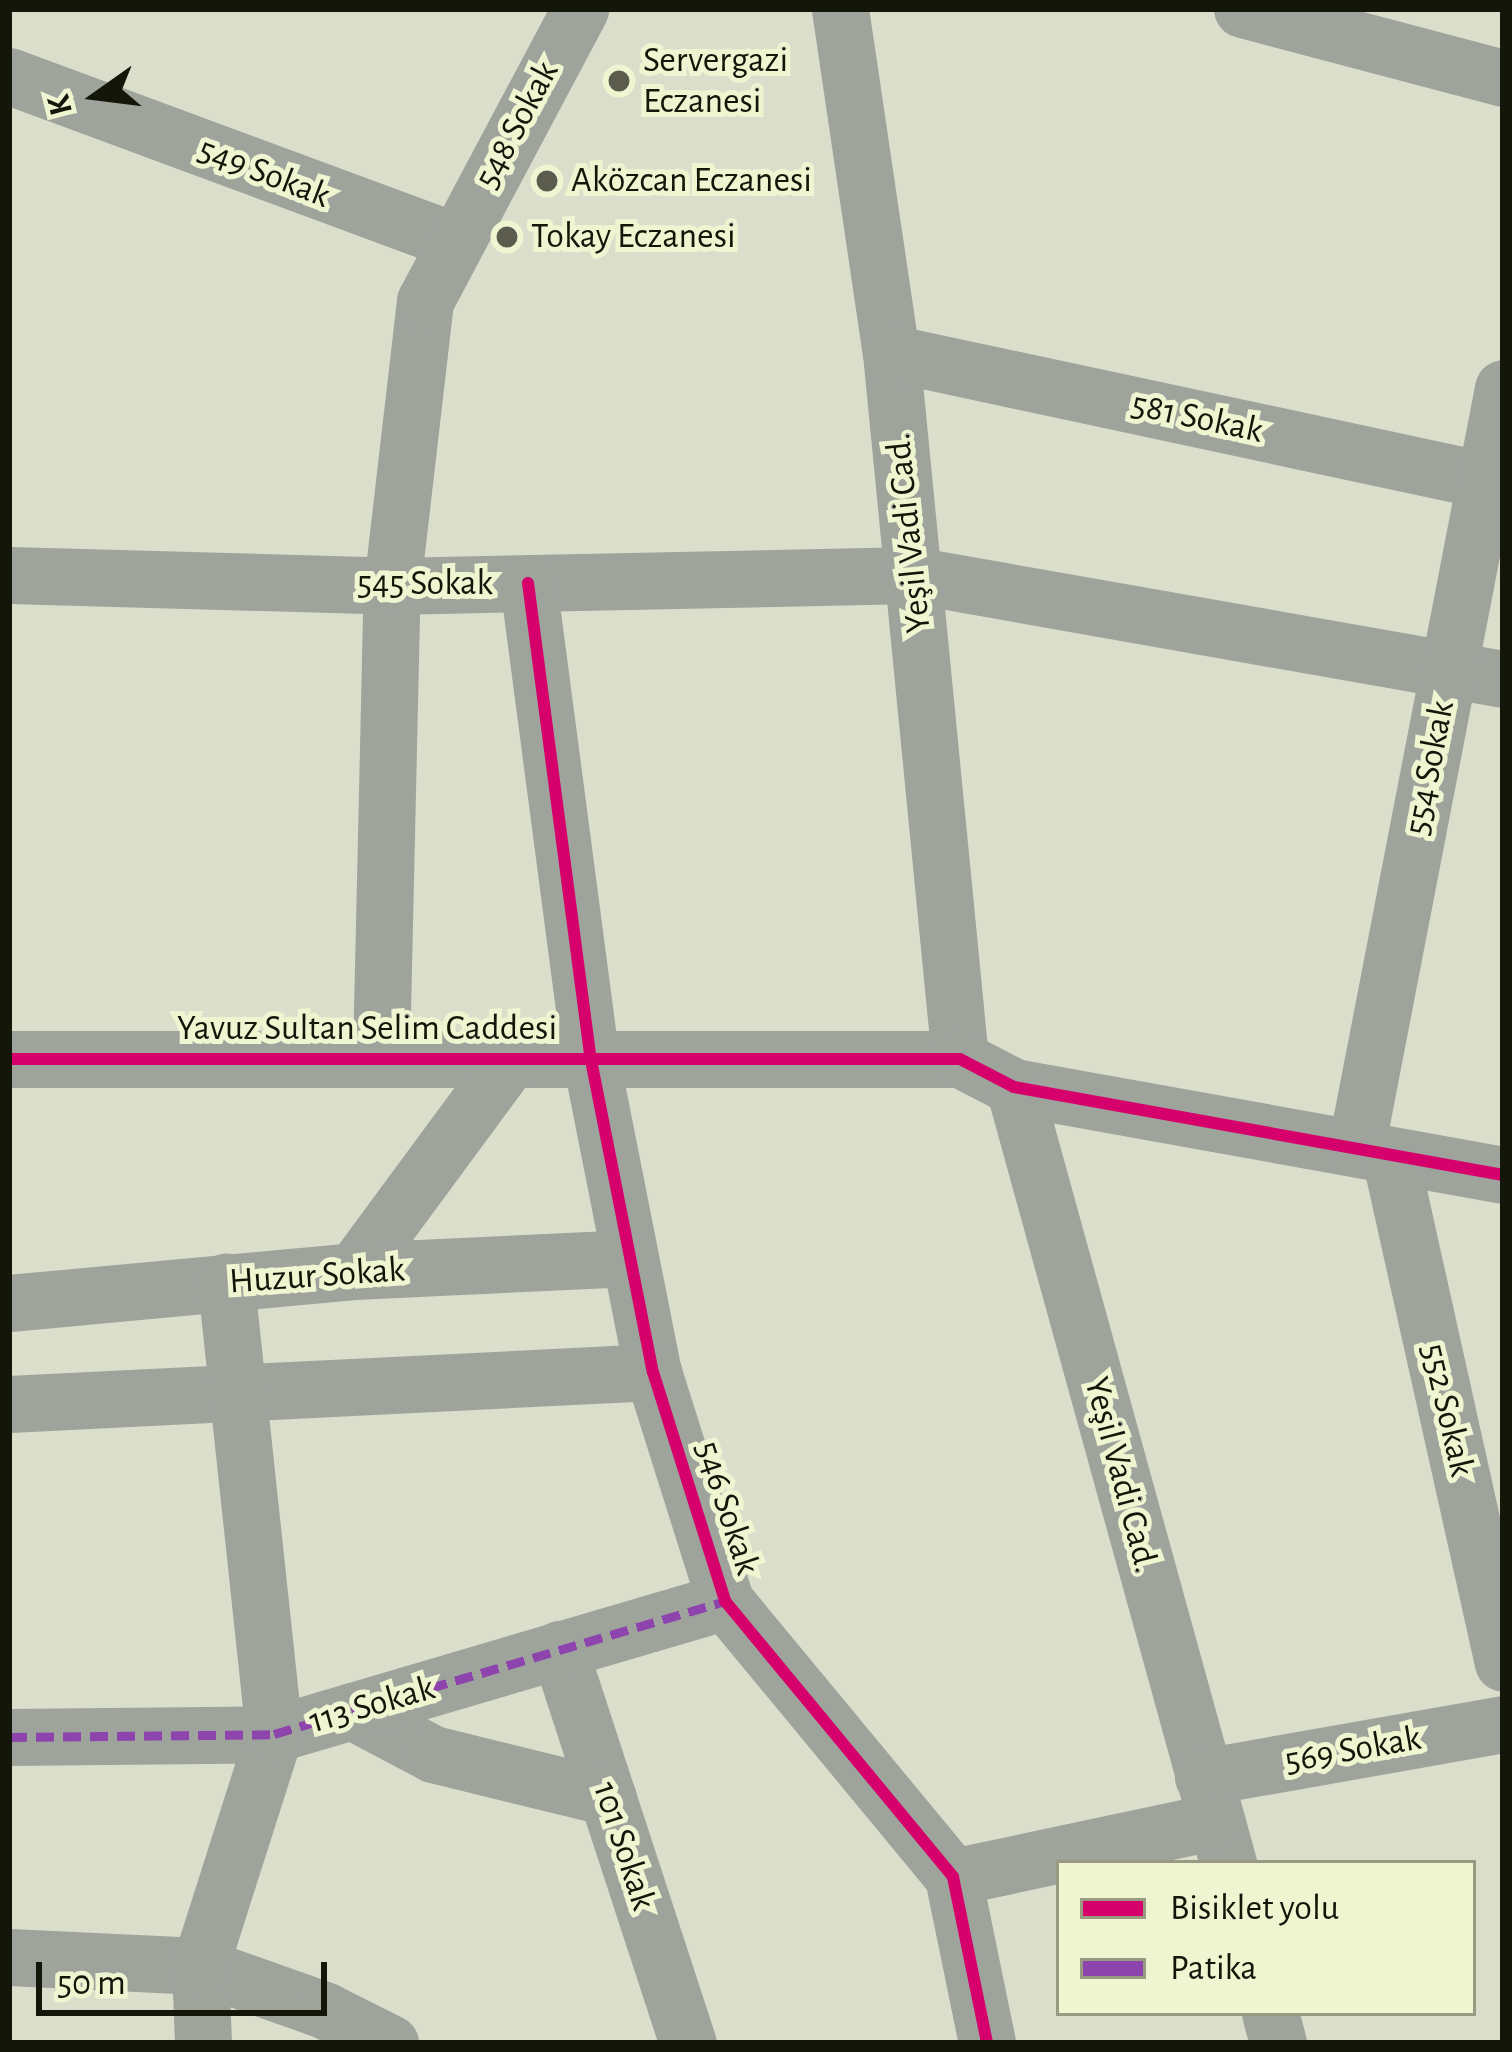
<!DOCTYPE html>
<meta charset="utf-8">
<style>
body{margin:0}
#map{position:relative;width:1512px;height:2052px;overflow:hidden;background:#dcdecc;font-family:"Alegreya Sans",sans-serif}
div>[style]{position:absolute}
[style*='--x']{left:calc(var(--x)*1px);top:calc(var(--y)*1px);width:calc(var(--w)*1px);rotate:calc(var(--a)*1deg)}
.minor>*{height:57px;margin:-28.5px;padding:0 28.5px;transform-origin:28.5px;border-radius:28.5px;background:#9ea49c}
.quiet>*{height:9px;margin-top:-4.5px;transform-origin:0;background:repeating-linear-gradient(90deg,#8e44ad 0 18px,transparent 0 27px)}
.cycleway>*{height:12px;margin:-6px;padding:0 6px;transform-origin:6px;border-radius:6px;background:#d6006c}
.dots>*{width:33px;height:33px;translate:-50% -50%;box-sizing:border-box;border:6px solid #eff4d1;border-radius:50%}
span{translate:-50% -50%;white-space:nowrap;text-align:center;line-height:1.15;-webkit-text-stroke:10px #eff4d1;paint-order:stroke}
.poi-label{font-size:36px;color:#15160a}
.left{translate:0 -50%;text-align:left}
.street-label{font-size:36px;color:#15160a}
.frame{position:absolute;inset:0;border:12px solid #15160a;pointer-events:none}
.legend{position:absolute;left:1056px;top:1860px;width:420px;height:156px;box-sizing:border-box;background:#eff4d1;border:3px solid #989b81;margin:0;padding:15px 21px;list-style:none;font-size:36px;color:#15160a}
.legend li{display:flex;align-items:center;gap:24px;height:60px}
.legend b{width:60px;border:3px solid #989b81}
.north{position:absolute;left:36px;top:36px;width:120px;height:120px;-webkit-text-stroke:9px #eff4d1;paint-order:stroke;rotate:256deg;font-size:33px;font-weight:700;line-height:48px;text-align:center;color:#15160a}
.north::after{content:'';display:block;margin:auto;width:42px;height:54px;background:#15160a;clip-path:polygon(50% 0,100% 100%,50% 72%,0 100%)}
.scale{position:absolute;left:36px;top:1962px;width:291px;height:54px;box-sizing:border-box;border:6px solid #15160a;border-top:0;padding-left:15px;font-size:36px;line-height:42px;white-space:nowrap;color:#15160a;-webkit-text-stroke:9px #eff4d1;paint-order:stroke}
</style>
<div id="map">
<div class="minor">
<div style="--x:840;--y:9;--w:348;--a:81.6"></div>
<div style="--x:891;--y:353;--w:709;--a:84.42"></div>
<div style="--x:1242;--y:9;--w:270;--a:14.8"></div>
<div style="--x:9;--y:76;--w:475;--a:20.3"></div>
<div style="--x:891;--y:353;--w:626;--a:12.08"></div>
<div style="--x:9;--y:575;--w:383;--a:1.6"></div>
<div style="--x:392;--y:586;--w:521;--a:-1.21"></div>
<div style="--x:913;--y:575;--w:599;--a:10"></div>
<div style="--x:528;--y:583;--w:481;--a:82.5"></div>
<div style="--x:591;--y:1060;--w:318;--a:78.8"></div>
<div style="--x:653;--y:1372;--w:240;--a:72.5"></div>
<div style="--x:725;--y:1601;--w:358;--a:50.4"></div>
<div style="--x:953;--y:1877;--w:169;--a:78.4"></div>
<div style="--x:381;--y:1056;--w:470;--a:-88.7"></div>
<div style="--x:392;--y:586;--w:287;--a:-83.4"></div>
<div style="--x:425;--y:301;--w:331;--a:-62"></div>
<div style="--x:9;--y:1059;--w:951;--a:0"></div>
<div style="--x:960;--y:1059;--w:61;--a:27.4"></div>
<div style="--x:1014;--y:1087;--w:497;--a:10.2"></div>
<div style="--x:1014;--y:1087;--w:805;--a:74.58"></div>
<div style="--x:1356;--y:1148;--w:774;--a:-79.05"></div>
<div style="--x:1390;--y:1156;--w:519;--a:77.44"></div>
<div style="--x:354;--y:1271;--w:266;--a:-53.6"></div>
<div style="--x:9;--y:1303;--w:346;--a:-5.3"></div>
<div style="--x:354;--y:1271;--w:272;--a:-2.7"></div>
<div style="--x:9;--y:1404;--w:645;--a:-2.84"></div>
<div style="--x:559;--y:1649;--w:415;--a:71.9"></div>
<div style="--x:352;--y:1711;--w:92;--a:28"></div>
<div style="--x:433;--y:1754;--w:180;--a:13.8"></div>
<div style="--x:9;--y:1737;--w:265;--a:-0.6"></div>
<div style="--x:274;--y:1734;--w:470;--a:-16.4"></div>
<div style="--x:1203;--y:1777;--w:305;--a:-10"></div>
<div style="--x:953;--y:1877;--w:269;--a:-12"></div>
<div style="--x:9;--y:1957;--w:191;--a:2.7"></div>
<div style="--x:200;--y:1966;--w:132;--a:19.5"></div>
<div style="--x:324;--y:2010;--w:74;--a:26.6"></div>
<div style="--x:1270;--y:2013;--w:31;--a:75"></div>
<div style="--x:203;--y:2043;--w:77;--a:-92.2"></div>
<div style="--x:200;--y:1966;--w:244;--a:-72.3"></div>
<div style="--x:274;--y:1734;--w:455;--a:-96.1"></div>
</div>
<div class="quiet">
<div style="--x:9;--y:1737;--w:265;--a:-0.6"></div>
<div style="--x:274;--y:1734;--w:470;--a:-16.4"></div>
</div>
<div class="cycleway">
<div style="--x:528;--y:583;--w:481;--a:82.5"></div>
<div style="--x:591;--y:1060;--w:318;--a:78.8"></div>
<div style="--x:653;--y:1372;--w:240;--a:72.5"></div>
<div style="--x:725;--y:1601;--w:358;--a:50.4"></div>
<div style="--x:953;--y:1877;--w:169;--a:78.4"></div>
<div style="--x:9;--y:1059;--w:951;--a:0"></div>
<div style="--x:960;--y:1059;--w:61;--a:27.4"></div>
<div style="--x:1014;--y:1087;--w:497;--a:10.2"></div>
</div>
<div class="dots">
<div style="left:619px;top:81px;background:#5b5c4e"></div>
<div style="left:547px;top:181px;background:#5b5c4e"></div>
<div style="left:507px;top:237px;background:#5b5c4e"></div>
</div>
<div class="poi-label">
<span class="left" style="left:643px;top:81px">Servergazi<br>Eczanesi</span>
<span class="left" style="left:571px;top:181px">Aközcan Eczanesi</span>
<span class="left" style="left:531px;top:237px">Tokay Eczanesi</span>
</div>
<div class="street-label">
<span style="left:517px;top:125px;rotate:-62deg">548 Sokak</span>
<span style="left:264px;top:173px;rotate:21deg">549 Sokak</span>
<span style="left:1197px;top:418px;rotate:12deg">581 Sokak</span>
<span style="left:909px;top:533px;rotate:-96deg">Yeşil Vadi Cad.</span>
<span style="left:425px;top:584px">545 Sokak</span>
<span style="left:1430px;top:768px;rotate:-79deg">554 Sokak</span>
<span style="left:367px;top:1029px">Yavuz Sultan Selim Caddesi</span>
<span style="left:317px;top:1276px;rotate:-4deg">Huzur Sokak</span>
<span style="left:1447px;top:1410px;rotate:77deg">552 Sokak</span>
<span style="left:1121px;top:1475px;rotate:75deg">Yeşil Vadi Cad.</span>
<span style="left:727px;top:1508px;rotate:72deg">546 Sokak</span>
<span style="left:372px;top:1705px;rotate:-16deg">113 Sokak</span>
<span style="left:1353px;top:1750px;rotate:-10deg">569 Sokak</span>
<span style="left:624px;top:1846px;rotate:72deg">101 Sokak</span>
</div>
<div class="frame"></div>
<ul class="legend">
<li><b style="height:15px;background:#d6006c"></b>Bisiklet yolu</li>
<li><b style="height:15px;background:#8e44ad"></b>Patika</li>
</ul>
<div class="north">K</div>
<div class="scale">50 m</div>
</div>
